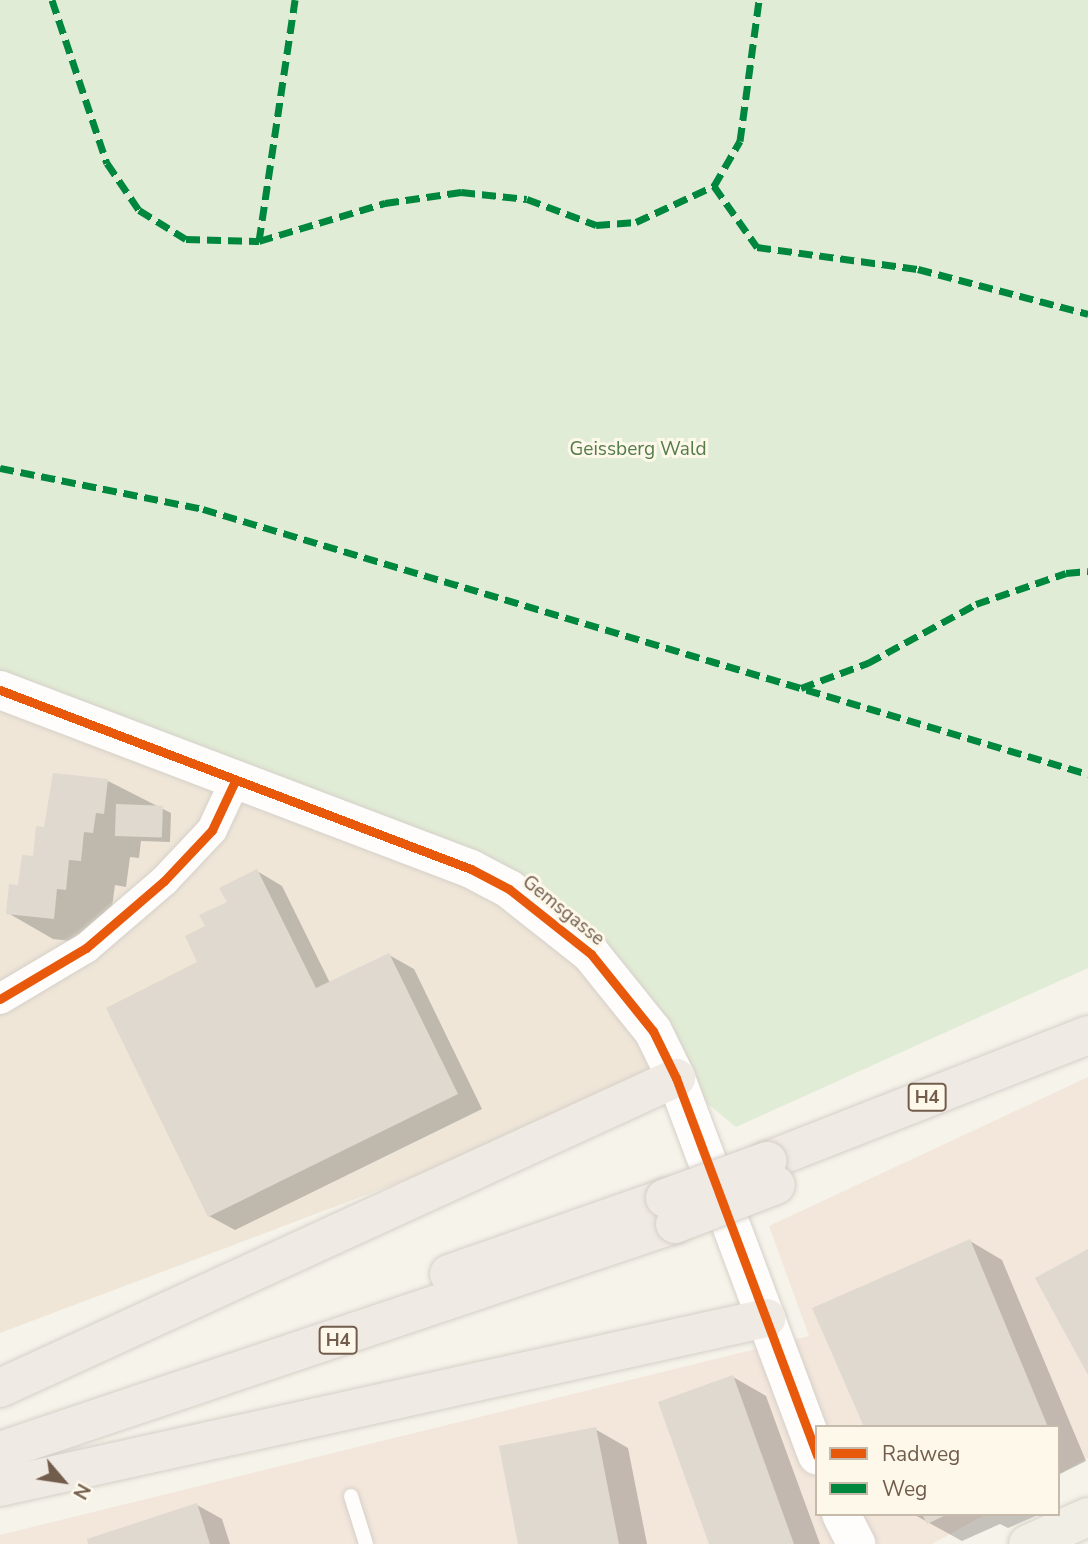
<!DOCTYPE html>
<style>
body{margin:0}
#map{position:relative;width:1088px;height:1544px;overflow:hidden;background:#f6f3ea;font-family:"Nunito Sans",sans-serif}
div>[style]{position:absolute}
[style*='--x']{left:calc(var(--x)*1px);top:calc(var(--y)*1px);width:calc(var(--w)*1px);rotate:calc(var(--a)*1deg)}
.residential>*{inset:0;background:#efe6d8}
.commercial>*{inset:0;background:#f3e6db}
.green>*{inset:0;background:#e1ecd6}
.shadow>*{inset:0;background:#0003}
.building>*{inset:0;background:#dfd9d0;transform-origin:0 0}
.roads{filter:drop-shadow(0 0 2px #d5d0c8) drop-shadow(0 0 2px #d5d0c8)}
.lane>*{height:14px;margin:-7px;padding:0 7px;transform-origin:7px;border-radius:7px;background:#fefdfc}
.street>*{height:30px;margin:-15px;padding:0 15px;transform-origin:15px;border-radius:15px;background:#fefdfc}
.secondary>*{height:38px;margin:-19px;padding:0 19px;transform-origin:19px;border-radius:19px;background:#fefdfc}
.primary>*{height:38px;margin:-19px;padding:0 19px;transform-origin:19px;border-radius:19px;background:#f1eee6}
.highway>*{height:38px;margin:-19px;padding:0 19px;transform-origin:19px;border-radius:19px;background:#f0eae4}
.bridges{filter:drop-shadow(0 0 2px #d5cec6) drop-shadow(0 0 2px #d5cec6)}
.highway-bridge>*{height:38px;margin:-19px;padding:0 19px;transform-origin:19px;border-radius:19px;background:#f0eae4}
.quiet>*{height:7px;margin-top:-3.5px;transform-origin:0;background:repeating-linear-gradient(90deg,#00873e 0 14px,transparent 0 21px)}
.cycleway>*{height:9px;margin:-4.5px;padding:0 4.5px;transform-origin:4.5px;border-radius:4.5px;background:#e8590c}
span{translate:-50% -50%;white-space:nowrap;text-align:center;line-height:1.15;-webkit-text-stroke:6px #fef8eb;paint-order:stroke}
.shield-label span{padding:2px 5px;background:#fef8eb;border:2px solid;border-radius:5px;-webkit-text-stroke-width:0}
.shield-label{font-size:18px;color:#725d4c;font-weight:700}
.park-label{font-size:19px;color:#527c48}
.street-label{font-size:19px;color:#725d4c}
.legend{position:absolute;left:815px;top:1425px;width:245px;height:91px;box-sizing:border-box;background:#fef8eb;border:2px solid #c6baab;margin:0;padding:9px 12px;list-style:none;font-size:21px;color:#725d4c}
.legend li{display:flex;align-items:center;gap:14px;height:35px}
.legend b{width:35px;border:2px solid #c6baab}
.north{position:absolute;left:28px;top:1446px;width:70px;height:70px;-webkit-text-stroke:5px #fef8eb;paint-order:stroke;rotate:119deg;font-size:19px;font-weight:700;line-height:28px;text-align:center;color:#725d4c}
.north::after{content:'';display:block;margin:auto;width:24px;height:32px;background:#725d4c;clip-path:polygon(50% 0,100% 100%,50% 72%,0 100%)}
</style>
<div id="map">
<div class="residential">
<div style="clip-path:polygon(0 690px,509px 889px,676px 1078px,0 1333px)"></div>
</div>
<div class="commercial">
<div style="clip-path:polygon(1088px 1077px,1088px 1458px,1058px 1474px,1058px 1427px,817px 1427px,817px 1514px,986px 1514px,932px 1544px,0 1544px,0 1535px,809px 1336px,769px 1226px)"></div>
</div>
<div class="green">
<div style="clip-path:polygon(0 0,1088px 0,1088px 968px,736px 1127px,676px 1078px,549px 917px,0 690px)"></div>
</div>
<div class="shadow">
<div style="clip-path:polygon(108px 781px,171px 813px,170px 842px,141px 841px,139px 858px,130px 857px,126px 887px,115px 885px,111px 915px,99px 944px,53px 939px,8px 913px,46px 829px)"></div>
<div style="clip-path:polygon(257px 871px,282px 886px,330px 983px,389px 955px,414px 969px,482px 1109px,235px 1230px,209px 1216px,200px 963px,207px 927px)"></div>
<div style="clip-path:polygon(970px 1241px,1002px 1260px,1086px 1461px,1058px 1475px,1058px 1427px,866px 1427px)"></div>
<div style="clip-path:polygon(733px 1377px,766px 1396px,820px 1544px,711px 1544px)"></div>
<div style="clip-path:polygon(595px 1429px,628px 1448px,647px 1544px,520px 1544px)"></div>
<div style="clip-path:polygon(197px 1505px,222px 1519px,230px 1544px,90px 1544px)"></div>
<div style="clip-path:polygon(913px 1514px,1035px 1514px,1036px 1516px,1008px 1528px,1000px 1524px,962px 1541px)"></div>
</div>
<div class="building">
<div style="clip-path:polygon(53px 773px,108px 779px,104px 814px,96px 813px,93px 833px,84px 832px,81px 861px,69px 860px,66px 890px,57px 889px,54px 919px,6px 914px,9px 884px,18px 885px,22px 855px,33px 856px,36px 826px,44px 827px)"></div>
<div style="left:116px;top:804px;width:47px;height:32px;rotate:2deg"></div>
<div style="clip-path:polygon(257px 869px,316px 988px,389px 953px,458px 1094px,208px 1217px,106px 1008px,197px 962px,185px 936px,205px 926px,199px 915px,227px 902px,219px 888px)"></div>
<div style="clip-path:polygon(970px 1239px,1048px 1427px,864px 1427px,812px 1308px)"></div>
<div style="clip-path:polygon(1088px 1249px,1088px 1375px,1035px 1278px)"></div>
<div style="clip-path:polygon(733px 1375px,794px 1544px,709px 1544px,658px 1402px)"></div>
<div style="clip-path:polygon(596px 1427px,619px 1544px,518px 1544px,499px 1446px)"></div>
<div style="clip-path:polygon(197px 1503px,210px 1544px,88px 1544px,87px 1539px)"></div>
<div style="clip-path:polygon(922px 1514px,948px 1514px,927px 1524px)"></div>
</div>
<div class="roads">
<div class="lane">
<div style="--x:351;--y:1496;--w:50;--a:72.6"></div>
</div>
<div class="street">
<div style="--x:0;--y:999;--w:100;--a:-30.7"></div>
<div style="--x:86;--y:948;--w:103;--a:-40.7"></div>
<div style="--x:164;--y:881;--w:70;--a:-46.7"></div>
<div style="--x:212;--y:830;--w:54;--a:-64.9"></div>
</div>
<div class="secondary">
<div style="--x:0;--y:690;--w:504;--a:20.81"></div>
<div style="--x:471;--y:869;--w:43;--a:27.8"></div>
<div style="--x:509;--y:889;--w:105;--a:38.4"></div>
<div style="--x:591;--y:954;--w:99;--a:51.2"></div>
<div style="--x:653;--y:1031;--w:52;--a:63.9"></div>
<div style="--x:676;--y:1078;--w:403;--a:69.5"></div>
<div style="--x:841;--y:1514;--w:34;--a:63"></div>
</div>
<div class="primary">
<div style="--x:1028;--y:1544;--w:66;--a:-24.2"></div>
</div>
<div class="highway">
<div style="--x:767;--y:1161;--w:345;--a:-21.4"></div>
<div style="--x:449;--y:1274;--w:229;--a:-19.4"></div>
<div style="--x:0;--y:1388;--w:744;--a:-24.64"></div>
<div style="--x:0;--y:1451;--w:712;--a:-18.59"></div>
<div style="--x:0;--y:1487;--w:785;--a:-12.43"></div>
</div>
</div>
<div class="bridges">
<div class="highway-bridge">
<div style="--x:665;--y:1198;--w:109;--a:-19.9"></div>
<div style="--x:675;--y:1224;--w:108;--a:-21.1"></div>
</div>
</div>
<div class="quiet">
<div style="--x:52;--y:0;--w:172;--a:71.4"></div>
<div style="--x:107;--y:163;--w:57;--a:55.8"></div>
<div style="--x:139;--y:210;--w:55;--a:31.7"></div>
<div style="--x:186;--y:239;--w:73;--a:1.6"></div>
<div style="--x:259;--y:241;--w:132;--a:-16.8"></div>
<div style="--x:385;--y:203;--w:77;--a:-8.2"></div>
<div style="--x:461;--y:192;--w:66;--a:6.1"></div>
<div style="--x:527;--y:199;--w:74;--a:20.6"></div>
<div style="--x:596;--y:225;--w:40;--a:-4.3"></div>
<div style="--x:636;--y:222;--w:86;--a:-24.8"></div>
<div style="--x:714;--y:186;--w:52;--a:-60"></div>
<div style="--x:740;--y:141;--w:142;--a:-82.3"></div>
<div style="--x:714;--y:186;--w:75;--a:54.8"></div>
<div style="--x:757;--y:247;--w:162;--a:7.8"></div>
<div style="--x:918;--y:269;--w:176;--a:14.8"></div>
<div style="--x:259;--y:241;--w:244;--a:-81.5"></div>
<div style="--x:0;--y:468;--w:207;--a:11.4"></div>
<div style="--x:203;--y:509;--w:924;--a:16.67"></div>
<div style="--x:801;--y:688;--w:72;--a:-20.5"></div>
<div style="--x:868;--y:663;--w:123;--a:-28.6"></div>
<div style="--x:976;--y:604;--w:95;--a:-19"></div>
<div style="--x:1066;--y:573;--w:22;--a:-5"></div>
</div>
<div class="cycleway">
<div style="--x:0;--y:690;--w:504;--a:20.81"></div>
<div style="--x:471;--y:869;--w:43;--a:27.8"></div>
<div style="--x:509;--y:889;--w:105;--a:38.4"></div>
<div style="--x:591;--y:954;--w:99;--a:51.2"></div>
<div style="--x:653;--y:1031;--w:52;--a:63.9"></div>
<div style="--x:676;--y:1078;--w:403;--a:69.5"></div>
<div style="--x:0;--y:999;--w:100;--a:-30.7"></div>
<div style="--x:86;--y:948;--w:103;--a:-40.7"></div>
<div style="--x:164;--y:881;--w:70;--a:-46.7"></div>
<div style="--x:212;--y:830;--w:54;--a:-64.9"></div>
</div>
<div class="shield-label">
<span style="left:927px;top:1097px">H4</span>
<span style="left:338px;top:1340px">H4</span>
</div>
<div class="park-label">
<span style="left:638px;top:450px">Geissberg Wald</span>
</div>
<div class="street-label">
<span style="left:563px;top:911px;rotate:39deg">Gemsgasse</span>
</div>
<ul class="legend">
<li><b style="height:9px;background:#e8590c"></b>Radweg</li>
<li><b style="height:9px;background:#00873e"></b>Weg</li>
</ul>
<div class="north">N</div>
</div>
